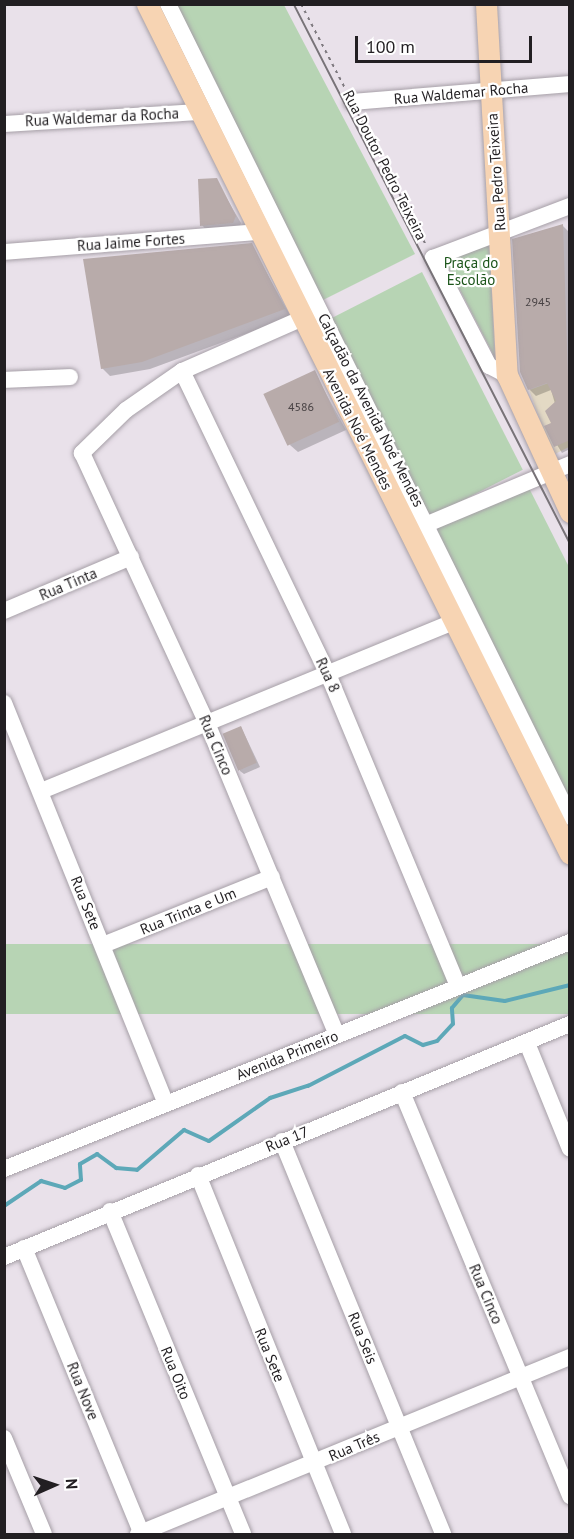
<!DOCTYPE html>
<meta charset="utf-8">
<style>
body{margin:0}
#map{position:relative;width:574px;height:1539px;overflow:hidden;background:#e9e1ea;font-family:"PT Sans",sans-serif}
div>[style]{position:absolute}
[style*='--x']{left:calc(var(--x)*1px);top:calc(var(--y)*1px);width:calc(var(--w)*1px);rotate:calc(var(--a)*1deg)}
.medical>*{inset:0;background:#e3d9c4}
.green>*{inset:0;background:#b7d4b4;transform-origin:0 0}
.shadow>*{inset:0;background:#0003}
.stream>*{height:4px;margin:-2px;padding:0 2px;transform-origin:2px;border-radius:2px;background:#5da8b8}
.building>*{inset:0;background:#b8abaa;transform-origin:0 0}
.path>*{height:2px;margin-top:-1px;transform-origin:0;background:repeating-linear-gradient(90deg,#7e797f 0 3px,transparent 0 7.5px)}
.roads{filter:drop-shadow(0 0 2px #a69fa7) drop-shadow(0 0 2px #a69fa7)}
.minor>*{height:16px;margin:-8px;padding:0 8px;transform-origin:8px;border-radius:8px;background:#fff}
.major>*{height:21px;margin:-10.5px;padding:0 10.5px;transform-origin:10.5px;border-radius:10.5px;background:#f7d4b3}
.tram>*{height:1.5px;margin:-0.75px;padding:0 0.75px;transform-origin:0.75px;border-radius:0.75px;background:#787378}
span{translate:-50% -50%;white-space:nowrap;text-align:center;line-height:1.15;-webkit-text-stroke:4.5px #fff;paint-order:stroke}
.number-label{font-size:12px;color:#484244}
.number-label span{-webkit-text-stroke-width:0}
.street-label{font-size:15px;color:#221f22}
.park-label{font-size:15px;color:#1d561b}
.frame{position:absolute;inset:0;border:6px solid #221f22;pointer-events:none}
.north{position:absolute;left:24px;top:1455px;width:60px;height:60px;-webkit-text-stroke:4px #fff;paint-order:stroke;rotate:87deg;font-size:16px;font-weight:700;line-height:24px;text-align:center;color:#221f22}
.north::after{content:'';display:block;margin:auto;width:21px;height:27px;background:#221f22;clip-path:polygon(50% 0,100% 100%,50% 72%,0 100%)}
.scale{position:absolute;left:355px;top:36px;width:177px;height:27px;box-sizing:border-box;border:3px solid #221f22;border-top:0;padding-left:8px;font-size:18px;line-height:21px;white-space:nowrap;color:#221f22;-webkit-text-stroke:4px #fff;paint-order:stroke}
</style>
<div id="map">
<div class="medical">
<div style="clip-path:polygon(568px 376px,569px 447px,553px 455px,529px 390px)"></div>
</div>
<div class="green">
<div style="clip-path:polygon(158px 5px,284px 5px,415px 254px,309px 307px)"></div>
<div style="clip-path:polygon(489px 242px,495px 358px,445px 261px)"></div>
<div style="left:422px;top:272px;width:222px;height:116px;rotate:63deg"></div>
<div style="clip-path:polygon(529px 488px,569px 567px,569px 801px,421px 533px)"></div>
<div style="left:569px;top:944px;width:70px;height:609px;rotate:90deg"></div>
</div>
<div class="shadow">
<div style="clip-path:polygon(216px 180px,241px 223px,239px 229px,207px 231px,202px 225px)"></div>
<div style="clip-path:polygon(562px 225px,568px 231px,570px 260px,570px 449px,562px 453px,546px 427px,553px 423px,556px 407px,551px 390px,536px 396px,529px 389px)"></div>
<div style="clip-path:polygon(251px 245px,291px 317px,150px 369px,110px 376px,102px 368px)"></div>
<div style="clip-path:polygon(314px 372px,346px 430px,298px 452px,290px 445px)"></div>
<div style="clip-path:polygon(241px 727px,260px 767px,244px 774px,240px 771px)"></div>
</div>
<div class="stream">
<div style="--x:4;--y:1206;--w:45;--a:-34"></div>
<div style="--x:41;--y:1181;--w:25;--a:16"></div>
<div style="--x:65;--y:1188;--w:18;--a:-27"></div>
<div style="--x:81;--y:1180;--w:16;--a:-94"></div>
<div style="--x:80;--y:1164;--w:20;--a:-30"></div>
<div style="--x:97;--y:1154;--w:24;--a:36"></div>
<div style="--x:116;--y:1168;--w:21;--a:5"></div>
<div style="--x:137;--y:1170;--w:62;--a:-40.4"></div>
<div style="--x:184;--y:1130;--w:27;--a:24"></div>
<div style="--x:209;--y:1141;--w:75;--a:-35.2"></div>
<div style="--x:270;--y:1098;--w:40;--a:-18"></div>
<div style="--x:308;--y:1086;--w:109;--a:-27.3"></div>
<div style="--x:405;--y:1036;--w:20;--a:27"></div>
<div style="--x:423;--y:1045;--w:15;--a:-16"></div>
<div style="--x:437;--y:1041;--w:23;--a:-47"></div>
<div style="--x:453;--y:1024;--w:16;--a:-94"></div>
<div style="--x:452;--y:1008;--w:17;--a:-50"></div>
<div style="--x:463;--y:995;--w:42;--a:8.1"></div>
<div style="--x:505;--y:1001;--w:67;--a:-13.8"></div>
</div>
<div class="building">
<div style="clip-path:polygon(217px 178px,236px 216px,233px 223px,200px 226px,198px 179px)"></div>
<div style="clip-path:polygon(563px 224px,570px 440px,554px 447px,544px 426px,551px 423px,545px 411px,556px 401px,547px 383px,528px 390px,520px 372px,512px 239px)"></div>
<div style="clip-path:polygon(252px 243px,285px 309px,142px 362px,101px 369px,83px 259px)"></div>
<div style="left:315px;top:370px;width:57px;height:57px;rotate:65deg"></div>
<div style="left:241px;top:726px;width:40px;height:20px;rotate:67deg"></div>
</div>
<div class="path">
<div style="--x:301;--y:4;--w:97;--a:62.4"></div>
<div style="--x:358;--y:114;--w:148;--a:62.6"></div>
</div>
<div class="roads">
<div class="minor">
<div style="--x:168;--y:4;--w:907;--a:63.69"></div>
<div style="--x:352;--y:102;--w:219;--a:-4.7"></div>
<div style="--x:4;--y:124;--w:195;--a:-3.5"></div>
<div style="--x:4;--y:252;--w:255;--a:-4.5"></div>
<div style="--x:303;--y:318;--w:132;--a:156.3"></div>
<div style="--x:182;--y:371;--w:68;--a:145.1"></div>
<div style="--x:126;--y:410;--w:62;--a:135.7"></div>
<div style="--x:82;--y:453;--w:298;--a:65.2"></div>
<div style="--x:207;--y:723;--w:338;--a:67.4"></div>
<div style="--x:182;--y:371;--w:336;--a:64.3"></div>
<div style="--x:328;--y:674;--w:338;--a:67.4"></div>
<div style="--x:507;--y:375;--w:20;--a:-153"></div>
<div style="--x:489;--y:366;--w:122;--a:-117.4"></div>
<div style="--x:433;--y:258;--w:147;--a:-20.8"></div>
<div style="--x:4;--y:380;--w:66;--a:-2.6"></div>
<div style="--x:418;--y:528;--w:165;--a:-22.8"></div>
<div style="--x:4;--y:611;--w:138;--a:-23"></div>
<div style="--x:4;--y:703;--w:432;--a:68"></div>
<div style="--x:41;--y:791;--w:446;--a:-22.3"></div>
<div style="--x:103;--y:945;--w:182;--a:-21.9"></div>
<div style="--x:527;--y:1043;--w:114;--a:67.9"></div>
<div style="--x:402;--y:1092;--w:438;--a:67.4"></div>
<div style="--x:282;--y:1141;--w:425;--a:67.7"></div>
<div style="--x:4;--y:1169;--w:610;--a:-21.85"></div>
<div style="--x:198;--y:1175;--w:387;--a:68"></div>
<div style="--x:110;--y:1211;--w:349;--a:67.6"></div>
<div style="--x:24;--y:1248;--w:309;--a:67.6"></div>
<div style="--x:4;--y:1257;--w:612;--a:-22.38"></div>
<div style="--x:4;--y:1438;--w:104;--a:67.4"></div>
<div style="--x:138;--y:1534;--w:467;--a:-22.3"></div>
</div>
<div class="major">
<div style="--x:147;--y:4;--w:949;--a:63.54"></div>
<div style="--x:486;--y:4;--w:372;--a:86.8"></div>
<div style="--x:507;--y:375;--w:151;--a:65.3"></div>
</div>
</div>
<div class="tram">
<div style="--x:294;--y:4;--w:606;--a:62.88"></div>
</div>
<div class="number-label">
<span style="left:538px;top:302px">2945</span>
<span style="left:301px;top:407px">4586</span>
</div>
<div class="street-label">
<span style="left:461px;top:93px;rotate:-5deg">Rua Waldemar Rocha</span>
<span style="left:102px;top:117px;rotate:-3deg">Rua Waldemar da Rocha</span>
<span style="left:385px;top:165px;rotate:63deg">Rua Doutor Pedro Teixeira</span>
<span style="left:496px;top:172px;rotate:-94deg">Rua Pedro Teixeira</span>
<span style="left:131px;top:242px;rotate:-4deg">Rua Jaime Fortes</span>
<span style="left:371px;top:410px;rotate:63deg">Calçadão da Avenida Noé Mendes</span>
<span style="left:358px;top:429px;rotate:63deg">Avenida Noé Mendes</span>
<span style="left:68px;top:584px;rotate:-23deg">Rua Tinta</span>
<span style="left:328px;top:675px;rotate:65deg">Rua 8</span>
<span style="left:216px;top:745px;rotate:67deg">Rua Cinco</span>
<span style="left:86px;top:903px;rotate:68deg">Rua Sete</span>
<span style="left:188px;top:911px;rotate:-22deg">Rua Trinta e Um</span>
<span style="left:287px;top:1055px;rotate:-22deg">Avenida Primeiro</span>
<span style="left:287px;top:1139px;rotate:-22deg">Rua 17</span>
<span style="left:486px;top:1294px;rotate:67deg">Rua Cinco</span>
<span style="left:363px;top:1338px;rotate:68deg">Rua Seis</span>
<span style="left:270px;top:1355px;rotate:68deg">Rua Sete</span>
<span style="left:176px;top:1373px;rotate:68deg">Rua Oito</span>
<span style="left:83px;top:1391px;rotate:68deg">Rua Nove</span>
<span style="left:354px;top:1446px;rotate:-23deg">Rua Três</span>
</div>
<div class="park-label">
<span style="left:471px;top:271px">Praça do<br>Escolão</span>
</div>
<div class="frame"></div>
<div class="north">N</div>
<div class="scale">100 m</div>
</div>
